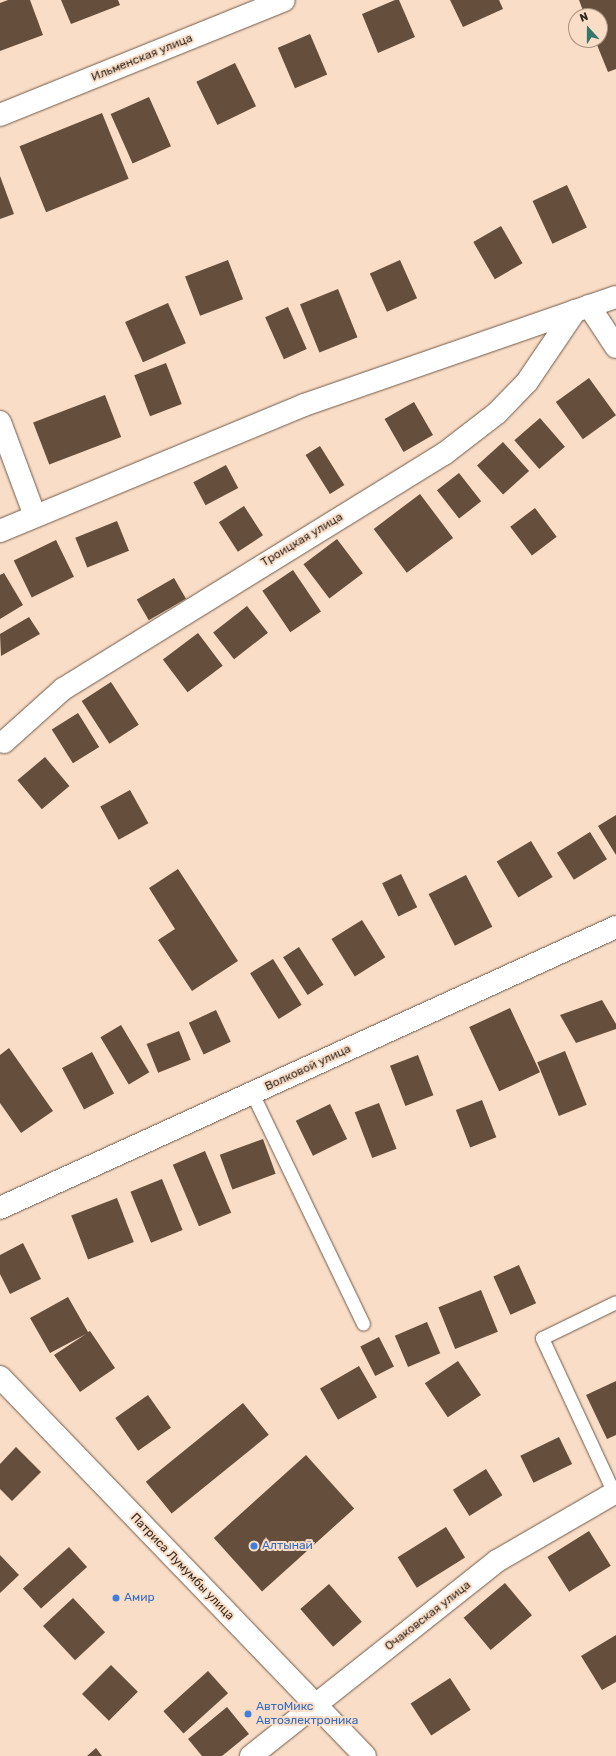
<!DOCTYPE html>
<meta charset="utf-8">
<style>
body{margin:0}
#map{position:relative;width:616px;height:1756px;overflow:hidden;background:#f9ddc7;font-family:Rubik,sans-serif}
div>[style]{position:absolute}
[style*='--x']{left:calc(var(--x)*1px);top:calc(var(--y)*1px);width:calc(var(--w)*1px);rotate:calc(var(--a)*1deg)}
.building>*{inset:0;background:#654e3b;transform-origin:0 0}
.roads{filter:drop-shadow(0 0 1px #725a47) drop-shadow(0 0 1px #725a47)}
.service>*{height:13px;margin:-6.5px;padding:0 6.5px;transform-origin:6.5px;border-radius:6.5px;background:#fff}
.minor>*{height:22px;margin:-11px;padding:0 11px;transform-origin:11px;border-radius:11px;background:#fff}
.tertiary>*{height:22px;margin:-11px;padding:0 11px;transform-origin:11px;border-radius:11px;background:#fff}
.dots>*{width:11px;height:11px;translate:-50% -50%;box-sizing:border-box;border:2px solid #f9ddc7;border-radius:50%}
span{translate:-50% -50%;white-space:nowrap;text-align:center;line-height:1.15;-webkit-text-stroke:4px #f9ddc7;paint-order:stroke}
.street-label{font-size:12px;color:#31271e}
.shop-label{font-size:12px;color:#366cbe}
.left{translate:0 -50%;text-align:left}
.north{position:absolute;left:568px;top:8px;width:40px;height:40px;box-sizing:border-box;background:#f9ddc7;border:1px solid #a99483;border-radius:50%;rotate:339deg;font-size:11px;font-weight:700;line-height:16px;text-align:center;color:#31271e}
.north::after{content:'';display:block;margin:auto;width:14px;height:18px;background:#33776b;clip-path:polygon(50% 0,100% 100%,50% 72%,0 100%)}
</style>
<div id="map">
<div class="building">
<div style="clip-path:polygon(8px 0,30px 0,43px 35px,0 51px,0 3px)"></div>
<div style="clip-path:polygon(61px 0,118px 0,120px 5px,71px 24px)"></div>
<div style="clip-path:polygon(395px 0,399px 0,415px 37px,378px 53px,362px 14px)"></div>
<div style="clip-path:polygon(450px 0,499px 0,503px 9px,463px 27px)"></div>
<div style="clip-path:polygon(579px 0,616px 0,616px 69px,608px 72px,595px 40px,600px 40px,600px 16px,585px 16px)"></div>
<div style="left:310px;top:34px;width:44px;height:35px;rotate:67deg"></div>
<div style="left:235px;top:63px;width:48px;height:43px;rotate:64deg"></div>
<div style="left:149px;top:97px;width:54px;height:42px;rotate:66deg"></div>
<div style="left:102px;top:113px;width:71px;height:89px;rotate:68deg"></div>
<div style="clip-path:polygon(0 176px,14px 214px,0 219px)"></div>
<div style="left:567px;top:185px;width:47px;height:38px;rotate:65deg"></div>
<div style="left:501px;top:226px;width:43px;height:32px;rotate:60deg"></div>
<div style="left:228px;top:260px;width:42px;height:46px;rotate:69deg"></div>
<div style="left:400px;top:260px;width:42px;height:33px;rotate:66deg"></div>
<div style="left:338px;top:289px;width:52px;height:41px;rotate:68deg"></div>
<div style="left:168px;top:303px;width:44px;height:47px;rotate:66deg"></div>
<div style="left:288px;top:307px;width:46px;height:25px;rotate:66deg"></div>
<div style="left:166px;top:363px;width:44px;height:34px;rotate:69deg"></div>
<div style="left:589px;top:378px;width:46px;height:41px;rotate:54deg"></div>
<div style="left:105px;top:395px;width:45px;height:77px;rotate:69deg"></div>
<div style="left:414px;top:402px;width:38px;height:34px;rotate:60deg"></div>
<div style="left:540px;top:418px;width:38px;height:34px;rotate:49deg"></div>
<div style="left:503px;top:442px;width:39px;height:35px;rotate:48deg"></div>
<div style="left:320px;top:446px;width:46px;height:17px;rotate:58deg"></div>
<div style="left:226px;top:465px;width:26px;height:37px;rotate:62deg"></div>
<div style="left:459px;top:473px;width:36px;height:28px;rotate:52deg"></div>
<div style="left:420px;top:494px;width:55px;height:58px;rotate:53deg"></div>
<div style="left:244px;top:506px;width:35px;height:30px;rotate:57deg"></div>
<div style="left:535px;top:508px;width:36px;height:31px;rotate:53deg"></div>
<div style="left:117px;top:521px;width:32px;height:45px;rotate:68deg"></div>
<div style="left:337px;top:539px;width:43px;height:42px;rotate:53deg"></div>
<div style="left:56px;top:540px;width:41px;height:47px;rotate:64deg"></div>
<div style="left:293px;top:570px;width:50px;height:37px;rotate:56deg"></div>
<div style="clip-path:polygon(4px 573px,23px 605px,0 619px,0 575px)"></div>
<div style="left:174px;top:578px;width:24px;height:43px;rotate:60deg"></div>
<div style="left:247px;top:606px;width:34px;height:43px;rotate:52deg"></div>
<div style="clip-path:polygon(29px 617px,40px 634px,1px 656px,0 634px)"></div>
<div style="left:198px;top:633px;width:41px;height:44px;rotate:53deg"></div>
<div style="left:111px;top:682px;width:51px;height:35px;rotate:57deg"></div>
<div style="left:78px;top:713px;width:40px;height:31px;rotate:58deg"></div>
<div style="left:45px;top:757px;width:38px;height:36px;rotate:50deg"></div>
<div style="left:130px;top:790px;width:38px;height:34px;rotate:61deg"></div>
<div style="clip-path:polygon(616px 815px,616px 855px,598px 826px)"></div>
<div style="left:590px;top:832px;width:32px;height:39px;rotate:58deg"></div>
<div style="left:531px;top:841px;width:42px;height:40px;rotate:59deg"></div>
<div style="clip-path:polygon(178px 869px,238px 961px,192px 991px,158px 940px,175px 929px,149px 888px)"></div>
<div style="left:401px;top:874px;width:37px;height:21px;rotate:64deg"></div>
<div style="left:466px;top:875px;width:58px;height:42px;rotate:63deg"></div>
<div style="left:362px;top:920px;width:44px;height:36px;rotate:58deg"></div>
<div style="left:299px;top:947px;width:45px;height:19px;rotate:57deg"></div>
<div style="left:273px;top:959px;width:54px;height:27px;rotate:58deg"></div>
<div style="clip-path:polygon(602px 1000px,616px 1024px,616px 1029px,576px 1043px,560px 1015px)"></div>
<div style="left:510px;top:1008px;width:71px;height:45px;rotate:65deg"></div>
<div style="left:216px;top:1010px;width:35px;height:30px;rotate:65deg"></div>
<div style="left:121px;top:1025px;width:55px;height:24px;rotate:59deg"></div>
<div style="left:179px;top:1031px;width:31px;height:35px;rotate:68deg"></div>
<div style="clip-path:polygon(9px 1048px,53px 1111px,21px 1133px,0 1103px,0 1055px)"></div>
<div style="left:565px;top:1051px;width:58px;height:30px;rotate:68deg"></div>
<div style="left:92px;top:1052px;width:47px;height:34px;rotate:62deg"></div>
<div style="left:418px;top:1055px;width:43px;height:30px;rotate:69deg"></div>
<div style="left:482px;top:1100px;width:40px;height:28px;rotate:69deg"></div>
<div style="left:379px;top:1103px;width:49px;height:26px;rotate:69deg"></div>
<div style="left:330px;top:1104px;width:39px;height:38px;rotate:64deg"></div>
<div style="left:263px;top:1139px;width:37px;height:46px;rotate:70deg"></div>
<div style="left:205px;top:1151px;width:67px;height:35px;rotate:67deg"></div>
<div style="left:162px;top:1179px;width:55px;height:34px;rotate:68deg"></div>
<div style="left:117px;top:1198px;width:47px;height:49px;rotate:69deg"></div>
<div style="clip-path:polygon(23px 1243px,41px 1279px,10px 1294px,0 1274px,0 1255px)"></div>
<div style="left:519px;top:1265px;width:42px;height:28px;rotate:66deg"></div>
<div style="left:481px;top:1290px;width:45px;height:46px;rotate:68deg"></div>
<div style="clip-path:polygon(68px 1297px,88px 1332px,90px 1331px,115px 1368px,80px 1392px,54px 1355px,86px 1334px,50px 1353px,30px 1318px)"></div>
<div style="left:427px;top:1322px;width:34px;height:35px;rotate:67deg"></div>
<div style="left:379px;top:1337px;width:33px;height:21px;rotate:63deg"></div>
<div style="left:458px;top:1361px;width:41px;height:40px;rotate:56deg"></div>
<div style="left:359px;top:1366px;width:36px;height:45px;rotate:60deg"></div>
<div style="clip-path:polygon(616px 1381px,616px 1435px,607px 1439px,586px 1395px)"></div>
<div style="left:148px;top:1395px;width:40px;height:40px;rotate:55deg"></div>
<div style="left:243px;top:1403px;width:41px;height:125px;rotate:51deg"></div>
<div style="left:559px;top:1437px;width:30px;height:43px;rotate:64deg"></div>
<div style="clip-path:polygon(16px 1447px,41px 1472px,12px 1501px,0 1489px,0 1464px)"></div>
<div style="left:306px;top:1455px;width:72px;height:124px;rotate:48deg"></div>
<div style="left:486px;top:1469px;width:31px;height:39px;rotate:58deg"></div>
<div style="left:446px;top:1527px;width:36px;height:57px;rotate:58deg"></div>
<div style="left:589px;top:1531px;width:41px;height:49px;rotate:58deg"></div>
<div style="left:69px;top:1547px;width:27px;height:62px;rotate:48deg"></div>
<div style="clip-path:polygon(0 1555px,19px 1575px,0 1593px)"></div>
<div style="left:505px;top:1583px;width:42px;height:54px;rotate:50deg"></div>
<div style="left:329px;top:1584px;width:50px;height:38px;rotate:49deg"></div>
<div style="left:73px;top:1598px;width:47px;height:41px;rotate:47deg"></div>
<div style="clip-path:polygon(616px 1635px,616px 1682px,602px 1690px,581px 1656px)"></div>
<div style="left:111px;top:1665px;width:38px;height:41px;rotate:45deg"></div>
<div style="left:208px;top:1671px;width:30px;height:60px;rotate:48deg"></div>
<div style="left:450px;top:1678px;width:38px;height:47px;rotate:57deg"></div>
<div style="clip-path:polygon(227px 1707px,249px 1734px,222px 1756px,202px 1756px,188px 1739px)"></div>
<div style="clip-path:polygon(96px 1748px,102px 1756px,87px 1756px)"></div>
</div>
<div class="roads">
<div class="service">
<div style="--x:252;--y:1093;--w:256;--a:64.3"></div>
<div style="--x:614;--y:1493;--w:171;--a:-114.9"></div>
<div style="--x:542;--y:1338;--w:82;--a:-25.9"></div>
</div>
<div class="minor">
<div style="--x:0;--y:115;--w:306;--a:-22"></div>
<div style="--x:589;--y:306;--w:49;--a:56.6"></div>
<div style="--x:0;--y:422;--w:100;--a:69.6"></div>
<div style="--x:0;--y:531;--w:329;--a:-22.5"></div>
<div style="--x:304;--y:405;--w:330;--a:-19.1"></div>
<div style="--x:4;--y:742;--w:79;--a:-41.9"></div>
<div style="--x:63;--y:689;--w:448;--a:-31.7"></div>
<div style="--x:444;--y:454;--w:67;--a:-37.7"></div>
<div style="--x:497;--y:413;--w:43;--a:-45.9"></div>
<div style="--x:527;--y:382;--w:86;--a:-55.9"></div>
<div style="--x:0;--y:1208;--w:677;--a:-24.52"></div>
<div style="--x:251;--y:1756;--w:314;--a:-38.4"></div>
<div style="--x:497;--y:1561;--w:138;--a:-30.1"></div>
</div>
<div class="tertiary">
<div style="--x:0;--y:1377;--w:526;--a:46.08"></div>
</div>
</div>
<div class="dots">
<div style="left:254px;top:1546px;background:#3f7fe0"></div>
<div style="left:116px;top:1598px;background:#3f7fe0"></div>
<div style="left:248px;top:1714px;background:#3f7fe0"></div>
</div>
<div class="street-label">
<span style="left:142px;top:58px;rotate:-22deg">Ильменская улица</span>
<span style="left:302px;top:540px;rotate:-31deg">Троицкая улица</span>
<span style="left:308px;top:1068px;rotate:-25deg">Волковой улица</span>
<span style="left:182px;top:1567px;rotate:46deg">Патриса Лумумбы улица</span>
<span style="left:428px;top:1616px;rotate:-38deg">Очаковская улица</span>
</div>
<div class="shop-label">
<span class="left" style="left:262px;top:1546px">Алтынай</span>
<span class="left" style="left:124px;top:1598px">Амир</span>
<span class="left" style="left:256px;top:1714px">АвтоМикс<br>Автоэлектроника</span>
</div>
<div class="north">N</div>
</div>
